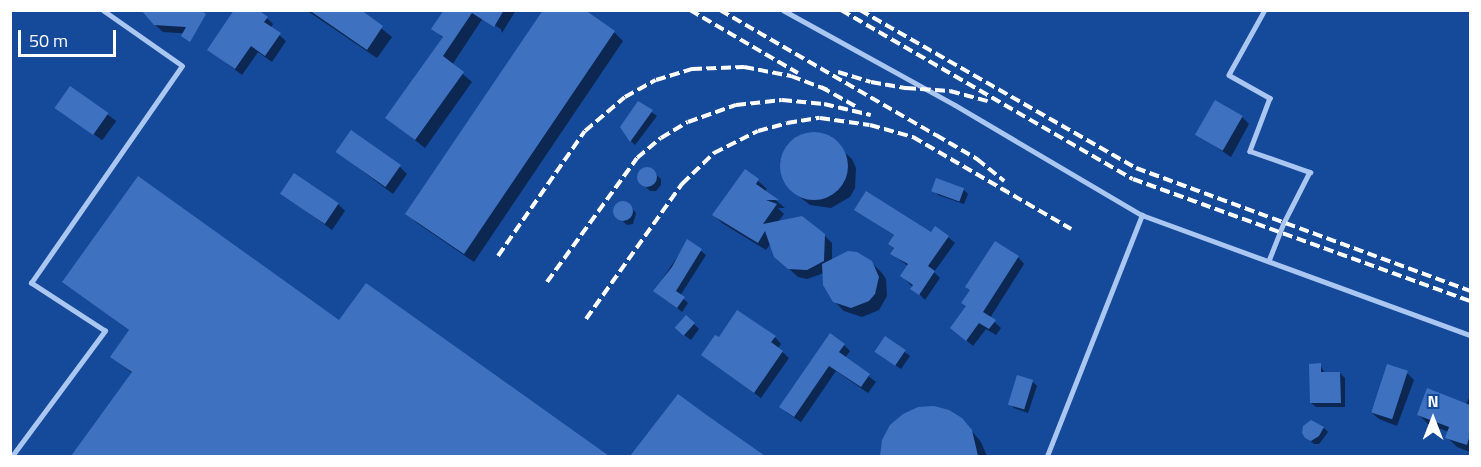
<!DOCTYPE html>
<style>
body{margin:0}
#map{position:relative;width:1481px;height:467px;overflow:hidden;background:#15499a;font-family:"Titillium Web",sans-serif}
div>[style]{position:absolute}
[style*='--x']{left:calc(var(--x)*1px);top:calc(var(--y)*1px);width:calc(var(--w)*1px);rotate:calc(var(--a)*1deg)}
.shadow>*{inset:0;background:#0007;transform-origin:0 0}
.building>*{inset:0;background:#3e72c1;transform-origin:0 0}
.round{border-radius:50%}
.lane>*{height:4.5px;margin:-2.25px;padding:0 2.25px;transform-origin:2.25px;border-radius:2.25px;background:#aac7f2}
.rail>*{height:4px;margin-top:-2px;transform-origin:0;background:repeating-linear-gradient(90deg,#fff 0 10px,transparent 0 14.5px)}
span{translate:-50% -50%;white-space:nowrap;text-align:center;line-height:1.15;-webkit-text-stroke:4.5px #15499a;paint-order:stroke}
.frame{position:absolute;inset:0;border:12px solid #fff;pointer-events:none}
.north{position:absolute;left:1403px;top:389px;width:60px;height:60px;-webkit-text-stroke:4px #15499a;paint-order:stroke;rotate:0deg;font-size:16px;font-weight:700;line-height:24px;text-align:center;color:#fff}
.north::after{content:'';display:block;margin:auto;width:21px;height:27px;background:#fff;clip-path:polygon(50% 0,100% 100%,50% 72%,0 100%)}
.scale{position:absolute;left:18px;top:30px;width:98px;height:27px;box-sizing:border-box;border:3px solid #fff;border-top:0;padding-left:8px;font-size:18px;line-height:21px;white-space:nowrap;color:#fff;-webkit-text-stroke:4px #15499a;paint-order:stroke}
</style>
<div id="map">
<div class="shadow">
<div style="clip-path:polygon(145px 10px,192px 10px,194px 34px,163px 32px,150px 20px)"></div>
<div style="clip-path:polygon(306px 10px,358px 10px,392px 37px,377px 58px)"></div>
<div style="clip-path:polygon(446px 10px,516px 10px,502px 33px,501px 29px,483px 18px,452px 65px,472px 82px,425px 148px,387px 118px,444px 39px,433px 29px)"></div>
<div style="clip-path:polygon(267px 18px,273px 24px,271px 28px,286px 41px,272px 62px,258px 52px,242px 75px,209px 50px)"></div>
<div style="clip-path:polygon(614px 32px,623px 41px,474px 262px,417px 223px,407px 214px)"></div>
<div style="left:71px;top:88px;width:56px;height:24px;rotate:36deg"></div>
<div style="clip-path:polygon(638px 103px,657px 116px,635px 145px,631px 141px)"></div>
<div style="clip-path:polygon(1242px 117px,1249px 124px,1231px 157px,1198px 135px)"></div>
<div style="clip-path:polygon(805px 135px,825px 135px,852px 159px,856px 168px,855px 188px,850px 197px,831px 208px,810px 205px,801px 198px,791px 188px,782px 168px,788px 147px)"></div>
<div style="clip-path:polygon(337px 152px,400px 167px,407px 174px,393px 194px)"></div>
<div style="clip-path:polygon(643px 170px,651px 170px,661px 179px,661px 185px,656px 191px,650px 191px,640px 181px,640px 174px)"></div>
<div style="clip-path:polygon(745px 171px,758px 181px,767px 189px,765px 191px,785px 208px,778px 208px,784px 214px,778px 222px,824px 235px,832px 243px,832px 261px,871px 262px,882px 273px,886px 279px,887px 296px,879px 310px,862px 317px,844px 311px,834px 301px,824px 273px,807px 279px,798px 277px,785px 265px,771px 243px,766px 250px,722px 223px,714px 215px)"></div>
<div style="clip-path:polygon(963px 189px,968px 194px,964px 204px,938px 195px,934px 190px)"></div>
<div style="clip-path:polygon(282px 193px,338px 204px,345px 211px,332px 230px)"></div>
<div style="clip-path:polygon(626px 202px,636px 213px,633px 224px,627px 225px,615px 214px,614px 209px,619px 203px)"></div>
<div style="clip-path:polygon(856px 210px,948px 237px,955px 243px,934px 272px,940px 278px,925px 300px,902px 276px,908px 266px,892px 254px,895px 236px)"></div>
<div style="clip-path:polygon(688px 241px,706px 255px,680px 296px,688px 303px,682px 312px,655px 290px)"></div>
<div style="clip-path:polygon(1018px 257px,1024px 264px,990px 318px,1001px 328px,996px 335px,986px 329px,973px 346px,952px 328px,967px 307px)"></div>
<div style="clip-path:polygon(64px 282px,339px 322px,366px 285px,606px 456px,73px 456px,133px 374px,112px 357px,130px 331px)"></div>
<div style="clip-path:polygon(687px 317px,699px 329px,691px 340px,683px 334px)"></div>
<div style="clip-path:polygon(775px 337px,781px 344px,778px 348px,789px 358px,761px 398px,703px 355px)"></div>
<div style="clip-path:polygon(885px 338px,910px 356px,901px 369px,881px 356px)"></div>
<div style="clip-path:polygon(844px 345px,850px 351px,845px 358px,876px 382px,868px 393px,836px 371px,801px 422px,787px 413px,781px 407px)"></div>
<div style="clip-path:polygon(1320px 365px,1325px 373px,1340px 373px,1345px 378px,1345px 407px,1316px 407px,1311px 403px)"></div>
<div style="clip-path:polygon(1407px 373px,1414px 380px,1397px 426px,1379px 419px,1371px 412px)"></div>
<div style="clip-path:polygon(1032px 381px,1037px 386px,1028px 413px,1014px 408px,1009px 403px)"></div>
<div style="clip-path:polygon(679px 396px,763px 456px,632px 456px)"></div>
<div style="clip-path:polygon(1469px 398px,1470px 398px,1470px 452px,1457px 447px,1447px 437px,1449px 432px,1428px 424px,1419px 415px,1466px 404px)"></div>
<div style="clip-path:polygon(1324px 428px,1328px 432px,1319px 444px,1314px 444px,1304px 435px)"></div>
<div style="clip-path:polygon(971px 430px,981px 442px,987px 456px,881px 456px,884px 440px)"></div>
</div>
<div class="building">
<div style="clip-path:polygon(141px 10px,200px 10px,206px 14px,190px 42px,181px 36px,186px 27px,154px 25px)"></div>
<div style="clip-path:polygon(234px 10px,258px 10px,268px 17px,264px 22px,281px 33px,265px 56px,251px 46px,235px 69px,207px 50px)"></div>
<div style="clip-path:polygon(309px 10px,361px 10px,383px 26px,367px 50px)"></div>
<div style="clip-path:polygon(444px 10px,504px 10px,494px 27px,472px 13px,443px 56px,464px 72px,415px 140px,385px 118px,443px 37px,431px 29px)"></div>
<div style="clip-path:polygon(543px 10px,585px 10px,615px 31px,464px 254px,405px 214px)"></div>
<div style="left:70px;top:86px;width:47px;height:27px;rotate:35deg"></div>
<div style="left:1215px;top:100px;width:32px;height:40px;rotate:30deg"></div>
<div style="clip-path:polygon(638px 101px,653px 110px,630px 142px,620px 127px)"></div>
<div style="left:351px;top:130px;width:61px;height:27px;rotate:35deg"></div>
<div class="round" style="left:780px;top:132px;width:68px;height:68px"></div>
<div class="round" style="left:637px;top:167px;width:20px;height:20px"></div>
<div style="clip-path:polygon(745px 169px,759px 179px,756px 184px,779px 200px,766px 200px,777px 204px,763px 224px,802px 216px,825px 234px,824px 261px,807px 270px,788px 269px,774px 257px,765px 231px,758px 243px,712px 215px)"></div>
<div style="left:294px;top:173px;width:54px;height:25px;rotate:34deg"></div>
<div style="clip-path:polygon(138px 176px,339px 320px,366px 283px,609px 456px,71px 456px,132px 372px,110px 357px,129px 330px,62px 282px)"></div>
<div style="left:936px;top:178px;width:30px;height:14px;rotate:20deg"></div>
<div style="clip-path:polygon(866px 191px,931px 232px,935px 226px,949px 236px,928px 266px,935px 271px,919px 295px,910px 289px,913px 285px,900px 276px,908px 264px,890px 254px,894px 248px,888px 244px,894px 235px,854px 210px)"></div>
<div class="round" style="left:613px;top:201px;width:20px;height:20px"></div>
<div style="clip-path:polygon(687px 239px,702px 249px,676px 291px,685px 297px,677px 308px,653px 291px,672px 267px)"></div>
<div style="clip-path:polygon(995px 241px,1019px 256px,983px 312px,996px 320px,989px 329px,979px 323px,966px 341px,950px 328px,966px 306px,961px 303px,970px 290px,965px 287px)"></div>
<div style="clip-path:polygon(848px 251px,857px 252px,872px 261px,879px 277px,875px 294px,869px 301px,851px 308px,833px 302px,823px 285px,822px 264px)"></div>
<div style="clip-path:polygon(737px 310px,776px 336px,771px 342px,783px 351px,754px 393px,701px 355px,715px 335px,719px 337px)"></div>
<div style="left:686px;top:315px;width:12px;height:17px;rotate:42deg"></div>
<div style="clip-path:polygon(830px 333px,845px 344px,839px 352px,870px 374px,861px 387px,829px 366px,794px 417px,779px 407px)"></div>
<div style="left:885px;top:336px;width:25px;height:19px;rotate:34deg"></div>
<div style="clip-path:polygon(1321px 363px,1321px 372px,1340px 372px,1341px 403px,1310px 403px,1309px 364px)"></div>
<div style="left:1387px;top:364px;width:22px;height:51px;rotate:18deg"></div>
<div style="left:1017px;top:375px;width:17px;height:31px;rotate:17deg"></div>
<div style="clip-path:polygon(1427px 388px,1470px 405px,1470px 435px,1467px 445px,1445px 438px,1449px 427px,1417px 415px)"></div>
<div style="clip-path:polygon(678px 394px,708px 416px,765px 456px,630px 456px)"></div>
<div style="clip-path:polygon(934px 406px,949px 410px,962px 418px,972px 430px,978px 456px,880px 456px,882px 440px,890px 425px,903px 414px,918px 407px)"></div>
<div style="clip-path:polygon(1311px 420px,1324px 427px,1319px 436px,1311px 441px,1305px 438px,1302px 433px,1303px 426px)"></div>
</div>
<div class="lane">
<div style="--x:783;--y:10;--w:196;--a:28.9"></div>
<div style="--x:955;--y:105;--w:217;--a:30.5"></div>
<div style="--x:1142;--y:215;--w:349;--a:20.1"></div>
<div style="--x:1265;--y:10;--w:74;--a:119"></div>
<div style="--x:1229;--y:75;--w:47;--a:29.3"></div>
<div style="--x:1270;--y:98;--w:57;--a:110.7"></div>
<div style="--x:1250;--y:151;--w:64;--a:19.3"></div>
<div style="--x:1310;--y:172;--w:57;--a:117"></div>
<div style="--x:1284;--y:223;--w:41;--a:111.5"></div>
<div style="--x:12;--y:456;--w:156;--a:-53.4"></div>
<div style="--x:105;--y:331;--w:88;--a:-147"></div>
<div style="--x:31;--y:283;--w:264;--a:-55.2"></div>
<div style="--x:182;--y:66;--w:98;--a:-145"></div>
<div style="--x:1047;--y:456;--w:259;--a:-68.5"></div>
</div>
<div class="rail">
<div style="--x:690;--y:10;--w:125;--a:30.3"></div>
<div style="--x:720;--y:10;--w:250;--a:30.1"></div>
<div style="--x:936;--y:135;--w:48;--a:30.3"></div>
<div style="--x:977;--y:159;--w:35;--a:39"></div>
<div style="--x:841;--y:10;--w:337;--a:30.1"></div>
<div style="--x:1133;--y:179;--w:358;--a:19.9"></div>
<div style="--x:860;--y:10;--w:318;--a:29.8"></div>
<div style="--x:1136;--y:168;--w:356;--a:20.2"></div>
<div style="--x:838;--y:72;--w:34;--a:17"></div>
<div style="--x:871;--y:82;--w:36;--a:10"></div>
<div style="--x:906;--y:88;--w:44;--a:3.9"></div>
<div style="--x:950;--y:91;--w:39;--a:15"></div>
<div style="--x:821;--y:87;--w:41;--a:29.1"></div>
<div style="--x:498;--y:256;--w:152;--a:-55.2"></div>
<div style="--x:585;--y:131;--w:52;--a:-40.4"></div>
<div style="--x:625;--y:97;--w:35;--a:-29"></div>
<div style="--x:656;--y:80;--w:38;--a:-17"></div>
<div style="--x:692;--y:69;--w:52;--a:-2.2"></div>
<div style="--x:744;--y:67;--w:48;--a:10.8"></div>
<div style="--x:791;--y:76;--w:39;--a:21"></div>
<div style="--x:547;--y:282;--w:153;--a:-54"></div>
<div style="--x:637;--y:158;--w:31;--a:-40"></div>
<div style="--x:661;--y:138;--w:31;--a:-31"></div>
<div style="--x:688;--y:122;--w:51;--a:-19.5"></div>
<div style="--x:736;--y:105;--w:46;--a:-6.2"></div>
<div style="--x:782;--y:100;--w:42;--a:5.4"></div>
<div style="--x:824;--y:104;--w:48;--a:13.2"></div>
<div style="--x:586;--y:319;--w:166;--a:-54.6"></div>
<div style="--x:682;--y:184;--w:45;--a:-44.1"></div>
<div style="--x:714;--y:153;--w:49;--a:-26.6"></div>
<div style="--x:758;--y:131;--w:30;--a:-15"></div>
<div style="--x:787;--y:123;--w:33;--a:-9"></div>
<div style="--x:820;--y:118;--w:50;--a:8"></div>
<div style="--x:870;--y:125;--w:45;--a:15.6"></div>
<div style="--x:913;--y:137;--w:183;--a:30.2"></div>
</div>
<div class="frame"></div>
<div class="north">N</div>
<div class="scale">50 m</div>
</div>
